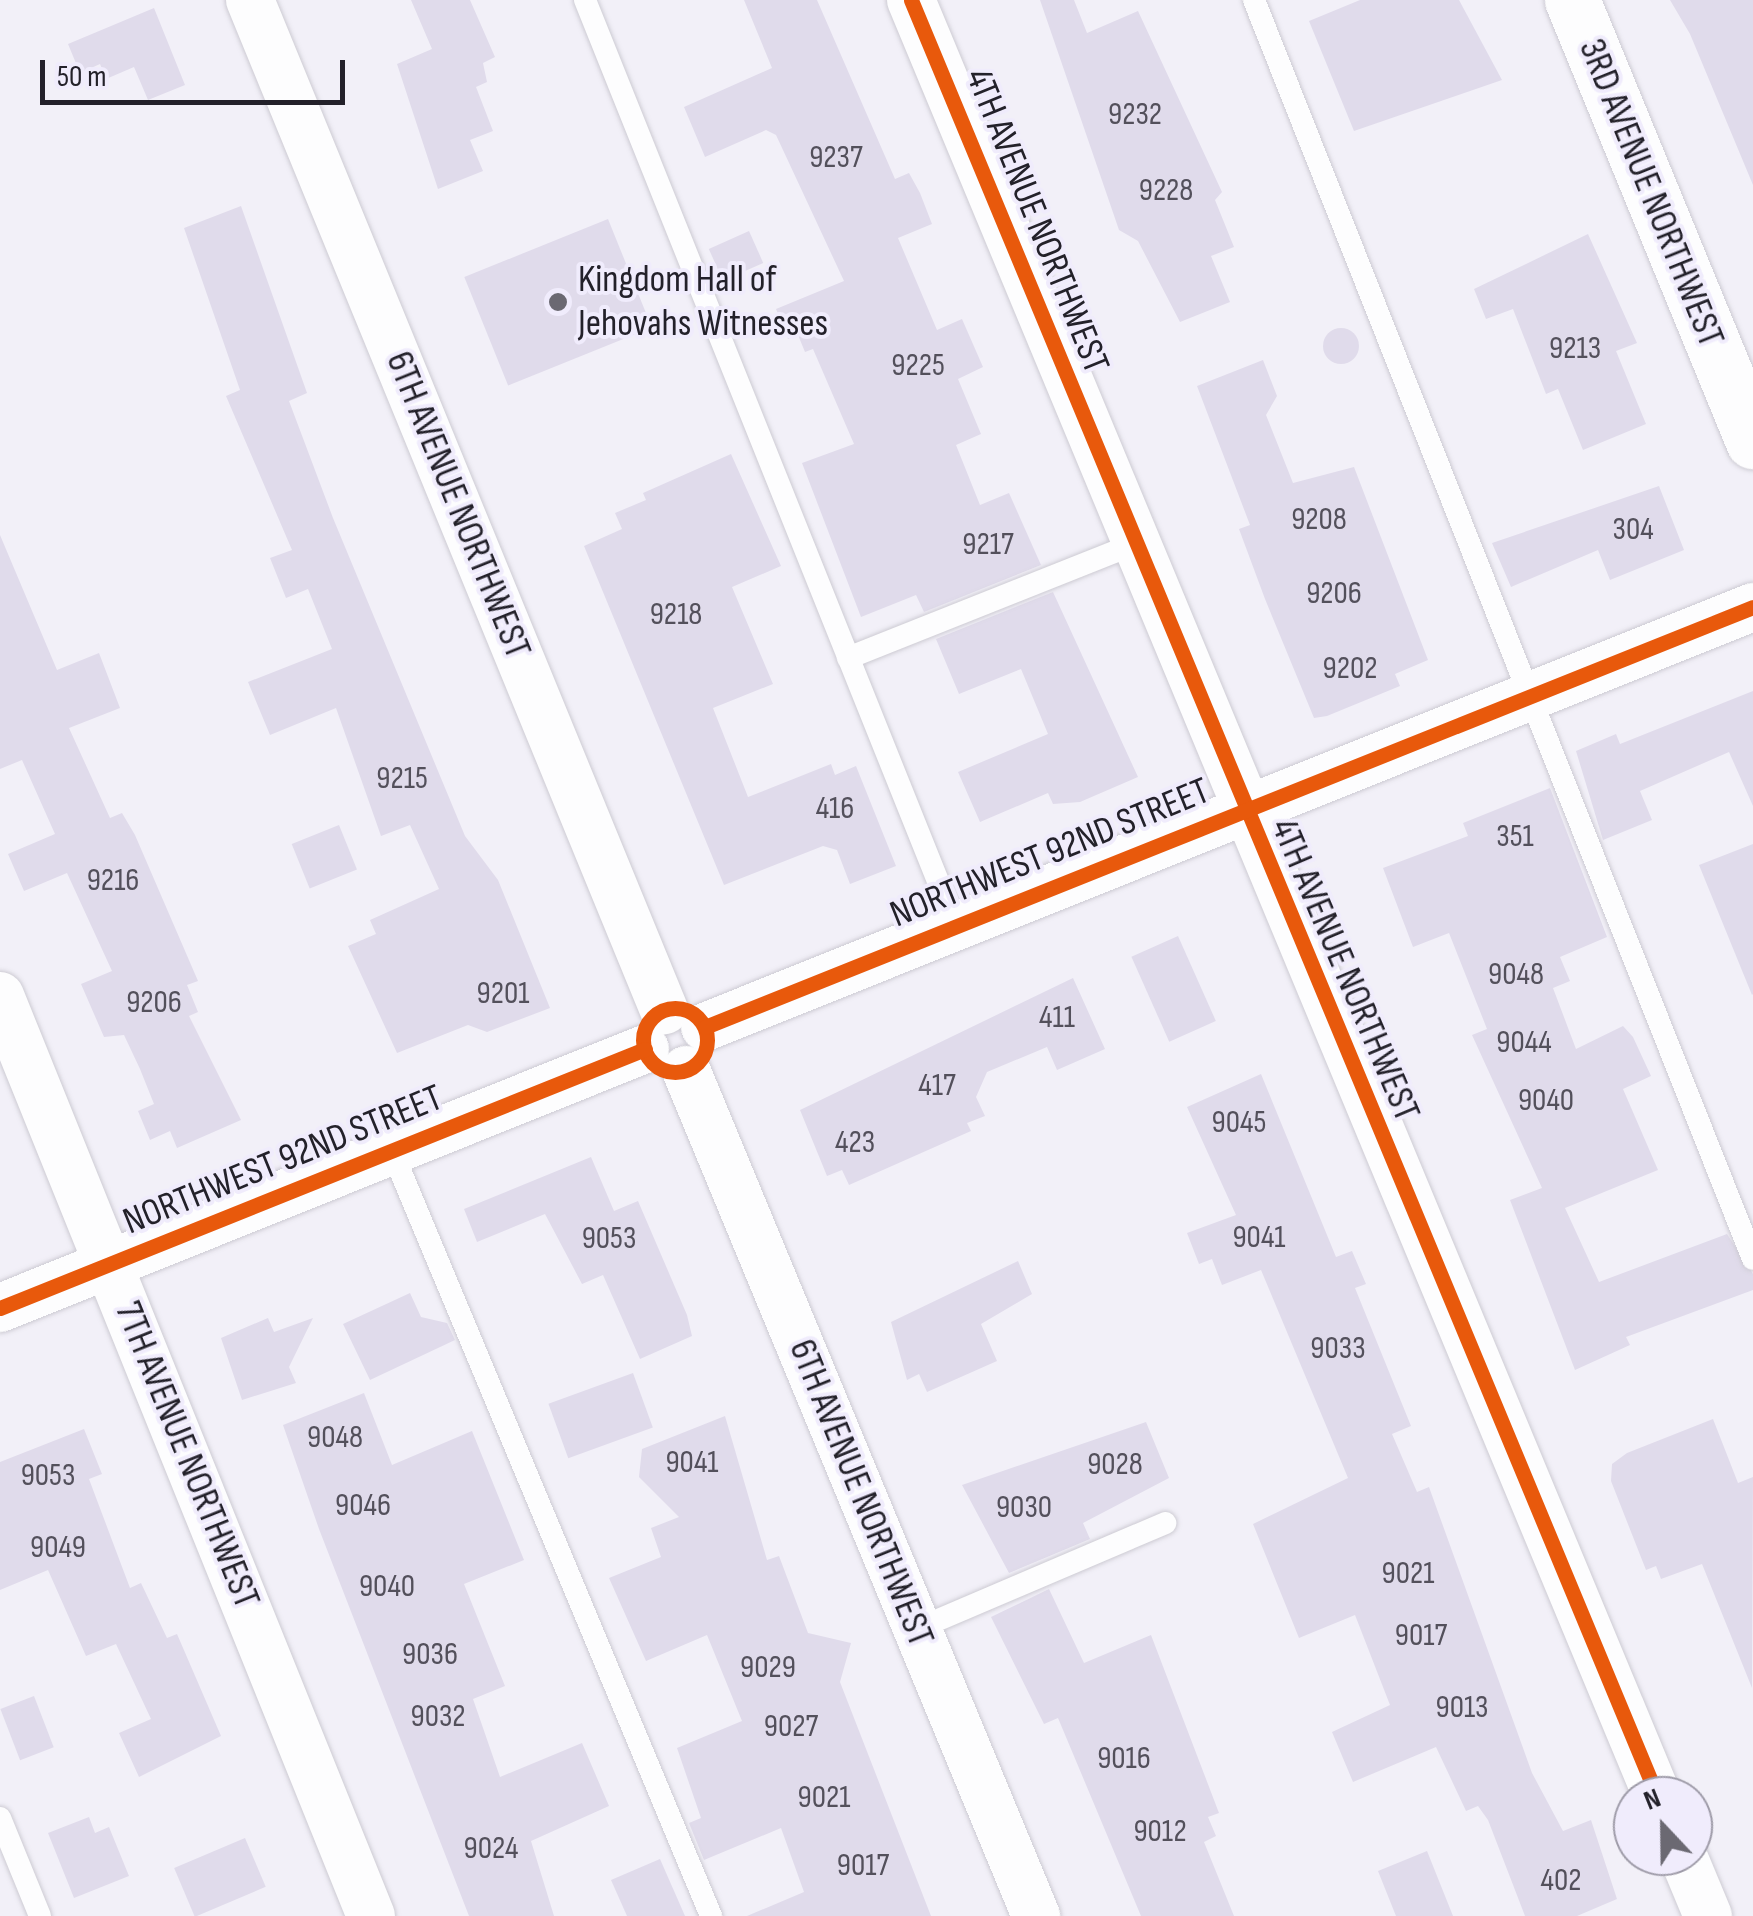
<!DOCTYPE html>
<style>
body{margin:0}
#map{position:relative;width:1753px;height:1916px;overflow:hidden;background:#f2f0f8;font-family:"Sofia Sans Condensed",sans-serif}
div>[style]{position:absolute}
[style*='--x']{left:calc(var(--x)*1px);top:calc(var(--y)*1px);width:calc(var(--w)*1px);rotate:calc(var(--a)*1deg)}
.building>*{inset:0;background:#e0dbeb;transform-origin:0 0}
.round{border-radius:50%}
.roads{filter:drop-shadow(0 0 2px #cdcbd3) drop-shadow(0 0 2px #cdcbd3)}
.lane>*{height:22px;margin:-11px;padding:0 11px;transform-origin:11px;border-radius:11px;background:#fdfdfe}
.street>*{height:48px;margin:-24px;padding:0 24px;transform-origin:24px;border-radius:24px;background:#fdfdfe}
.secondary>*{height:55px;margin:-27.5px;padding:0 27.5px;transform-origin:27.5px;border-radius:27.5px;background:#fdfdfe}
.cycleway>*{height:15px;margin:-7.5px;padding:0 7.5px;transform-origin:7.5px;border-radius:7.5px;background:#e8590c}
.cycleway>.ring{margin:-7.5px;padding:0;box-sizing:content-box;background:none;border:15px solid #e8590c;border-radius:50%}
.dots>*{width:28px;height:28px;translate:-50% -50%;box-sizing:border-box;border:5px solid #f0ecfc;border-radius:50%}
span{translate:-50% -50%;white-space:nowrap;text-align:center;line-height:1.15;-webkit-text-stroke:8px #f0ecfc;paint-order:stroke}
.number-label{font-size:32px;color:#53505b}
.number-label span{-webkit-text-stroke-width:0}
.street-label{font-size:38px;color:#23212a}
.poi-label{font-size:38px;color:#23212a}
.left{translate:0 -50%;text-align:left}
.north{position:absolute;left:1613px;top:1776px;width:100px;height:100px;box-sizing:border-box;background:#f0ecfc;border:2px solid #9e9ba8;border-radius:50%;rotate:338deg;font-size:28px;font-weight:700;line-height:40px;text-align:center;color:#23212a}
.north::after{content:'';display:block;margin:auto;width:35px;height:45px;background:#6b6972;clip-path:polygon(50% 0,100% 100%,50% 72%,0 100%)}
.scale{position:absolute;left:40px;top:60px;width:305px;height:45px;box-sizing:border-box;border:5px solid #23212a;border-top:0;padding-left:12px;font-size:30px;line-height:35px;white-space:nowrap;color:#23212a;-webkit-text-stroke:8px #f0ecfc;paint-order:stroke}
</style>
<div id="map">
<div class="building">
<div style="clip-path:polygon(411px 0,470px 0,495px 57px,483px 63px,487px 82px,476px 87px,493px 131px,470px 140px,483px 171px,438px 189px,397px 64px,432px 49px)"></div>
<div style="clip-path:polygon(744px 0,817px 0,895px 179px,909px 173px,920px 193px,932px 224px,898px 238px,937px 330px,962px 319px,983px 367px,958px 379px,981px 434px,956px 445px,980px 505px,1009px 493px,1041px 565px,924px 612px,916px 595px,861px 617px,802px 463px,854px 444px,813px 349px,805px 352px,798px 335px,788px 339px,776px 309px,844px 281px,776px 135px,766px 130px,705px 157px,684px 107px,772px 68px)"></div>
<div style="clip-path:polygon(1040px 0,1074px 0,1087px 33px,1138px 11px,1222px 192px,1215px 200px,1234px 247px,1211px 256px,1230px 302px,1180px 322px,1138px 241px,1119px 230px)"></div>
<div style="clip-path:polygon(1360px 0,1459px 0,1502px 80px,1354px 131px,1309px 21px)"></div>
<div style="clip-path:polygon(1670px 0,1753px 0,1753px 185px,1690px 34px)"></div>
<div style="clip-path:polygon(154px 8px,185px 85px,148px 100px,134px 67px,106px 79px,100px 64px,80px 73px,68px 44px)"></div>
<div style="clip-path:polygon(241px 206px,307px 393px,289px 401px,333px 518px,465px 836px,498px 880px,550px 1008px,487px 1032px,468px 1025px,397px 1053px,348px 946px,376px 934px,370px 920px,439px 889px,410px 825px,381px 836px,336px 708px,270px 735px,248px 682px,332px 649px,308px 589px,286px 598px,270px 558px,292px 550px,226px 396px,240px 390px,184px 228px)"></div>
<div style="left:608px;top:219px;width:117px;height:155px;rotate:68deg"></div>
<div style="left:749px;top:231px;width:35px;height:44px;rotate:66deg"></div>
<div style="clip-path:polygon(1588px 234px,1637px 343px,1616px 351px,1646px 424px,1583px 450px,1558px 389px,1546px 394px,1513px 309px,1486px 319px,1474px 289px)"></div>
<div class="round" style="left:1323px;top:328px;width:36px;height:36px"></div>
<div style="clip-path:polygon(1263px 360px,1277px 396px,1266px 415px,1293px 483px,1354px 467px,1428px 660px,1395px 674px,1400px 686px,1327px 716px,1314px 718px,1265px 599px,1239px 529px,1250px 525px,1197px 386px)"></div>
<div style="clip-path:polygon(731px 454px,781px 566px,732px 587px,773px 684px,713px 708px,748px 797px,831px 764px,835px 775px,856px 766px,896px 866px,850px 884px,837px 850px,823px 846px,724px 885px,584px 546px,622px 529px,615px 513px,646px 500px,643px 493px)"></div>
<div style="clip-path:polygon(1659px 486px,1684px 550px,1610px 580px,1598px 550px,1511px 587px,1492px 543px)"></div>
<div style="clip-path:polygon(0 535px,57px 670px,99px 653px,120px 708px,69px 728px,110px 818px,122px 813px,135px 835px,198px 981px,187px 985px,198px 1012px,189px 1016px,241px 1120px,177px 1148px,170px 1131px,150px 1140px,138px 1111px,154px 1104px,140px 1069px,124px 1035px,104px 1037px,81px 984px,112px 971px,67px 873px,24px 891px,8px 854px,55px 834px,22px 760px,0 769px)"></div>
<div style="clip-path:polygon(1053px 592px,1138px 777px,1080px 802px,1053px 804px,1048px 793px,980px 822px,958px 772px,1048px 734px,1021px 669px,959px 694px,936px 639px)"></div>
<div style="clip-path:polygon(1753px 691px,1753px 806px,1729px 752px,1640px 791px,1652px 820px,1603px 840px,1576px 751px,1616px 734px,1620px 744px)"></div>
<div style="clip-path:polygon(1550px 788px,1607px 937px,1560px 957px,1570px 981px,1553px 988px,1576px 1049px,1623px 1026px,1633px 1037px,1651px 1076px,1623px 1089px,1658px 1170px,1565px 1208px,1599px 1282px,1727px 1234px,1753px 1274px,1753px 1290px,1626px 1337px,1630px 1345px,1575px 1370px,1510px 1200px,1542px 1188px,1472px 1035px,1487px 1029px,1449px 933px,1413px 947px,1383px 868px,1468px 836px,1463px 823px)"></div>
<div style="left:339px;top:825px;width:48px;height:51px;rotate:68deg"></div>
<div style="clip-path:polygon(1753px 844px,1753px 994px,1752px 995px,1699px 865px)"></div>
<div style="left:1178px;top:936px;width:93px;height:51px;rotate:66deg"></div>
<div style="clip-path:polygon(1073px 978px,1105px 1049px,1057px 1070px,1047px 1047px,987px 1072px,976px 1097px,985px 1116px,967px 1123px,971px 1131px,849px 1185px,842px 1170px,827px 1176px,800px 1110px)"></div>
<div style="clip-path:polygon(1261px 1074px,1336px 1257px,1352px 1251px,1366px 1284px,1355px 1288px,1411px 1426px,1392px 1434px,1417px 1492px,1429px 1487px,1532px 1773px,1563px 1831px,1591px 1820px,1617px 1899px,1577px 1916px,1525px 1916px,1488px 1820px,1478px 1806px,1466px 1811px,1436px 1747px,1353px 1782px,1332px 1732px,1390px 1705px,1355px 1615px,1299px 1638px,1253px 1524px,1348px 1478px,1261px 1270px,1222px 1285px,1212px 1259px,1199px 1264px,1187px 1233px,1236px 1215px,1187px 1107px)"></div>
<div style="clip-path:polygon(591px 1157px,614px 1211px,638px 1201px,687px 1315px,692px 1336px,640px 1359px,603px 1275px,582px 1284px,545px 1214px,477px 1242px,464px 1209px)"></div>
<div style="clip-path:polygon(1018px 1261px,1032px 1294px,981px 1324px,997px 1361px,927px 1392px,919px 1374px,907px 1380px,891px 1322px)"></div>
<div style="clip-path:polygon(410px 1293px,421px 1317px,447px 1323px,455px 1340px,370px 1380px,343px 1324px)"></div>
<div style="clip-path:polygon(268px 1318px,274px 1332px,313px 1318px,289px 1367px,296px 1383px,242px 1400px,221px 1338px)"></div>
<div style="left:633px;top:1373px;width:58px;height:90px;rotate:70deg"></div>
<div style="clip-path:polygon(364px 1393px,392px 1465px,472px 1431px,524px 1560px,464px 1584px,505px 1686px,473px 1699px,500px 1777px,582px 1743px,609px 1806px,531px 1841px,554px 1916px,469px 1916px,319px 1529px,283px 1425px)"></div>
<div style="clip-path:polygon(725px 1416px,767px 1560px,779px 1556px,808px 1633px,851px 1643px,840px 1682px,931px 1916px,747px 1916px,804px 1892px,781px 1828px,704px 1860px,689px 1823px,701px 1818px,677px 1748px,742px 1721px,707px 1635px,646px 1661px,609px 1578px,661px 1557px,651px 1528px,679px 1517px,639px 1477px,642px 1449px)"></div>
<div style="clip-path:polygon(1713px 1419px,1738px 1483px,1753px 1477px,1752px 1688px,1702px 1564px,1661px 1579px,1656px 1566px,1646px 1570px,1611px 1481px,1612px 1464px,1627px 1453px)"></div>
<div style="clip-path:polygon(1146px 1422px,1169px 1478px,1083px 1523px,1090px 1539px,1009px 1573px,962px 1485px)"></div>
<div style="clip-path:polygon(84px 1429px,102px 1474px,89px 1479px,130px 1588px,141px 1583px,167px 1638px,177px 1634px,221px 1736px,139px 1777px,119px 1733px,151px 1719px,116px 1644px,86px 1656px,48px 1570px,0 1590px,0 1462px)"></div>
<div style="clip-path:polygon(1049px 1589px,1084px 1663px,1151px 1635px,1219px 1813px,1208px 1817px,1216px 1836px,1204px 1842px,1234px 1916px,1141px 1916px,1058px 1718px,1044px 1724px,991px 1617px)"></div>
<div style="left:34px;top:1696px;width:55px;height:36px;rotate:69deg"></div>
<div style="clip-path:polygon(89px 1817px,95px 1833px,109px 1827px,129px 1876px,74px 1898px,48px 1833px)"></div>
<div style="left:245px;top:1838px;width:53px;height:77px;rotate:67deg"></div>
<div style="clip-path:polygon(1427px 1851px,1453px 1916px,1396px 1916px,1378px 1871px)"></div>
<div style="clip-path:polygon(660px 1859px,685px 1916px,627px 1916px,611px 1880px)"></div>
</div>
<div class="roads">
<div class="lane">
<div style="--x:585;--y:0;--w:998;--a:68.17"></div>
<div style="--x:1254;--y:0;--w:1354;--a:68.38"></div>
<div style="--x:848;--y:658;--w:308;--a:-21.7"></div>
<div style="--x:392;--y:1151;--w:829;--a:67.36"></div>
<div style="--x:917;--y:1629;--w:270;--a:-23.1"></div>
<div style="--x:0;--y:1818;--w:106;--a:67.8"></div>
</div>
<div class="street">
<div style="--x:250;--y:0;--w:1092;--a:67.71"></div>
<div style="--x:911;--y:0;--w:1945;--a:67.44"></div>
<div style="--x:0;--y:996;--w:992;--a:68.04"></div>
<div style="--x:705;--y:1027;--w:1129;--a:-21.84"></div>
<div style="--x:686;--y:1070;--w:916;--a:67.52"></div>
<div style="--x:0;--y:1308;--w:695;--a:-21.88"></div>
<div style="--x:1683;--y:1856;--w:65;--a:67.4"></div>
</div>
<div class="secondary">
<div style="--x:1572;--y:0;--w:477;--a:67.7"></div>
</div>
</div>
<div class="cycleway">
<div style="--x:911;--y:0;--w:1945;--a:67.44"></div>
<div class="ring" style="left:643px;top:1008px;width:49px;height:49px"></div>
<div style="--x:705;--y:1027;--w:1129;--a:-21.84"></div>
<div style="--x:0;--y:1308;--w:695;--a:-21.88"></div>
</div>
<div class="dots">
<div style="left:558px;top:302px;background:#6b6972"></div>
</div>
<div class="number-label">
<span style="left:1135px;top:115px">9232</span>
<span style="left:836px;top:158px">9237</span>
<span style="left:1166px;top:191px">9228</span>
<span style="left:1575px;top:349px">9213</span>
<span style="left:918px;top:366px">9225</span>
<span style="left:1319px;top:520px">9208</span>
<span style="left:1633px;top:530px">304</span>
<span style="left:988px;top:545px">9217</span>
<span style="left:1334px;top:594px">9206</span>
<span style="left:676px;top:615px">9218</span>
<span style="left:1350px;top:669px">9202</span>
<span style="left:402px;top:779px">9215</span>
<span style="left:835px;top:809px">416</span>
<span style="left:1515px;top:837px">351</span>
<span style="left:113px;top:881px">9216</span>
<span style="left:1516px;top:975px">9048</span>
<span style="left:503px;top:994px">9201</span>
<span style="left:154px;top:1003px">9206</span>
<span style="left:1057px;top:1018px">411</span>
<span style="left:1524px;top:1043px">9044</span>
<span style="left:937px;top:1086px">417</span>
<span style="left:1546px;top:1101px">9040</span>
<span style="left:1239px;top:1123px">9045</span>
<span style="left:855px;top:1143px">423</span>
<span style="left:1259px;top:1238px">9041</span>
<span style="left:609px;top:1239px">9053</span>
<span style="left:1338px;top:1349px">9033</span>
<span style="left:335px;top:1438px">9048</span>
<span style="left:692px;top:1463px">9041</span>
<span style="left:1115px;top:1465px">9028</span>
<span style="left:48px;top:1476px">9053</span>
<span style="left:363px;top:1506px">9046</span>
<span style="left:1024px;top:1508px">9030</span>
<span style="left:58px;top:1548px">9049</span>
<span style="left:1408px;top:1574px">9021</span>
<span style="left:387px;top:1587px">9040</span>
<span style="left:1421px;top:1636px">9017</span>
<span style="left:430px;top:1655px">9036</span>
<span style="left:768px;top:1668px">9029</span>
<span style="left:1462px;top:1708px">9013</span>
<span style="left:438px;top:1717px">9032</span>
<span style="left:791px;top:1727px">9027</span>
<span style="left:1124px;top:1759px">9016</span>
<span style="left:824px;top:1798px">9021</span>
<span style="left:1160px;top:1832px">9012</span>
<span style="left:491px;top:1849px">9024</span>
<span style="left:863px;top:1866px">9017</span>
<span style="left:1561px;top:1881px">402</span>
</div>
<div class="street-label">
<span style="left:1651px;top:193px;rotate:68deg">3RD AVENUE NORTHWEST</span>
<span style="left:1037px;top:221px;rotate:68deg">4TH AVENUE NORTHWEST</span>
<span style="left:458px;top:505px;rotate:68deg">6TH AVENUE NORTHWEST</span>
<span style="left:1050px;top:853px;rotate:-22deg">NORTHWEST 92ND STREET</span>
<span style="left:1345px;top:970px;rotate:67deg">4TH AVENUE NORTHWEST</span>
<span style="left:283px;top:1160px;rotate:-22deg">NORTHWEST 92ND STREET</span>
<span style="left:187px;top:1455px;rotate:68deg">7TH AVENUE NORTHWEST</span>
<span style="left:861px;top:1493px;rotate:68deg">6TH AVENUE NORTHWEST</span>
</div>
<div class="poi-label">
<span class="left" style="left:578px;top:302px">Kingdom Hall of<br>Jehovahs Witnesses</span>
</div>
<div class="north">N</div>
<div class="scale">50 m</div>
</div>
